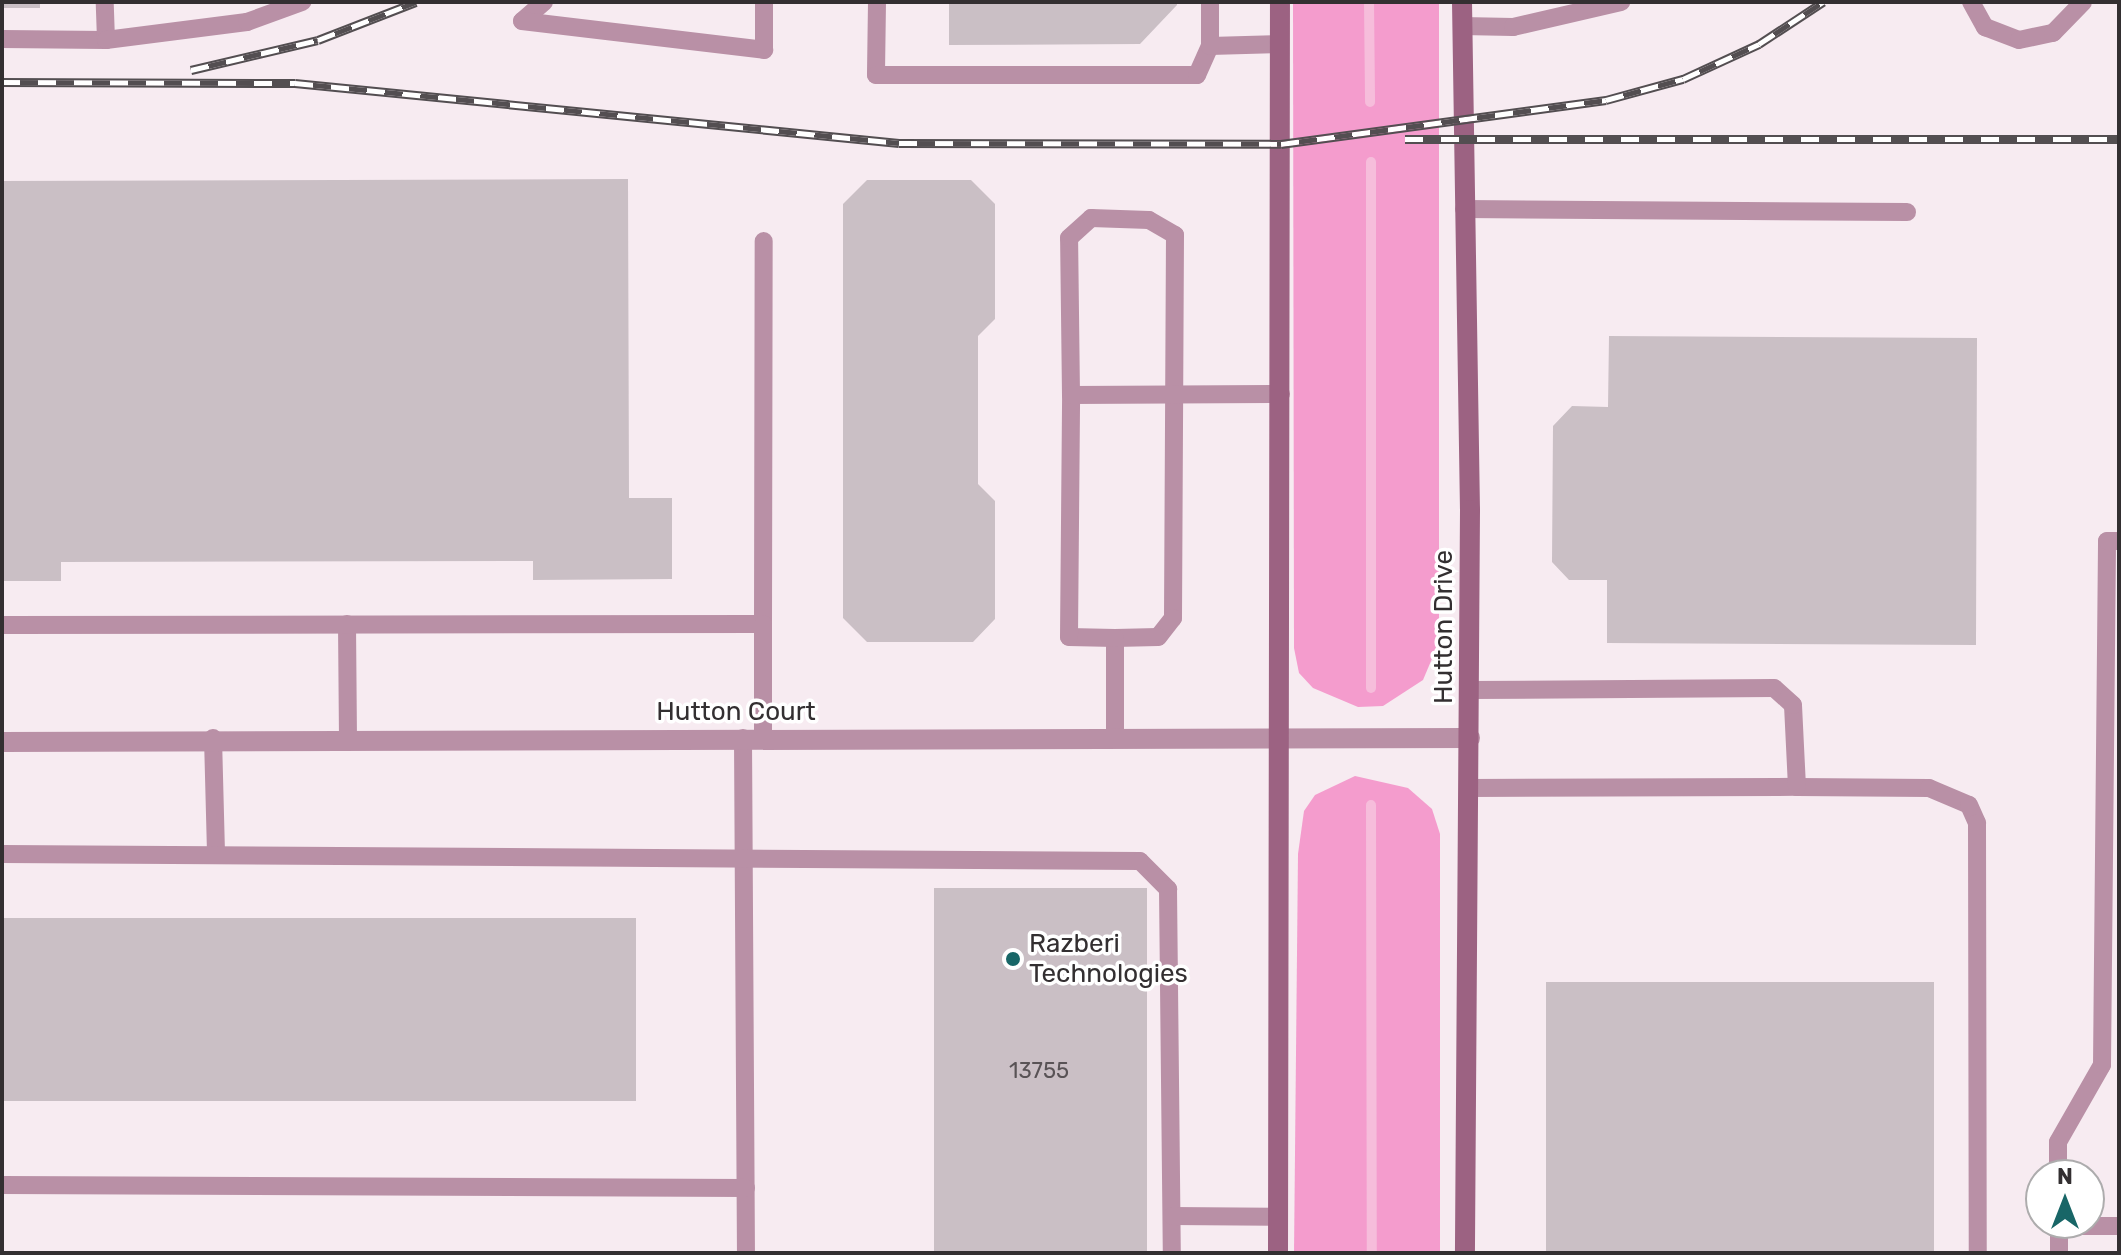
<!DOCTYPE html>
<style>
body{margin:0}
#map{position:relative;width:2121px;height:1255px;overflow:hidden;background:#f7ebf1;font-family:Rubik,sans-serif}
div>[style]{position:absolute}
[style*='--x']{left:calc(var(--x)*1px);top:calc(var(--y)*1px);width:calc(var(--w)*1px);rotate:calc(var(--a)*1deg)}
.green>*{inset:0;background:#f49ccd}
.stream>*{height:10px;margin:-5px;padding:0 5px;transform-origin:5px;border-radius:5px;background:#f6bddb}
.building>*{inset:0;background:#cabfc5;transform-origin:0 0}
.lane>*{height:18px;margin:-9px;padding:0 9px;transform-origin:9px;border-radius:9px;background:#b990a6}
.street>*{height:20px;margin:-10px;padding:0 10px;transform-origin:10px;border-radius:10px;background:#b990a6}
.secondary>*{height:20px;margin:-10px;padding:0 10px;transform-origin:10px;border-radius:10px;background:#9c6282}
.rail>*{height:9px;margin-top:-4.5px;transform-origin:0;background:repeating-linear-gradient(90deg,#fff 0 18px,#534e51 0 36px);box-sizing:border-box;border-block:2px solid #534e51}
.dots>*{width:22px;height:22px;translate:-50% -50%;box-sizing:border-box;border:4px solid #fff;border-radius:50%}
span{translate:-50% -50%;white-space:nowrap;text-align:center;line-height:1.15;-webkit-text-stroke:7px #fff;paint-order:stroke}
.number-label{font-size:22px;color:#595356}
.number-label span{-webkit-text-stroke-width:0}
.street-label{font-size:26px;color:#332f31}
.poi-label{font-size:26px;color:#332f31}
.left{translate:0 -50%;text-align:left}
.frame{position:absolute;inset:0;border:4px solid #332f31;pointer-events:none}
.north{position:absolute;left:2025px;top:1159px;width:80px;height:80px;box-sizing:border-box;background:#fff;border:2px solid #adacad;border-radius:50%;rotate:0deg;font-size:22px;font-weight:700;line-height:32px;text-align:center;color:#332f31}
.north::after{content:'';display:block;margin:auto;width:28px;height:36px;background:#186667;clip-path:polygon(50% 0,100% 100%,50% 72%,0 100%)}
</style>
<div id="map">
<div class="green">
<div style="clip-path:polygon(1293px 2px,1439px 2px,1439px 642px,1423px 680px,1383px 706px,1358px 707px,1313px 688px,1299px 673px,1294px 648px)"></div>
<div style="clip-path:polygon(1355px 776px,1408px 788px,1432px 809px,1440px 834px,1440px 1253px,1294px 1253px,1298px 854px,1304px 811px,1315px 795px)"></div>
</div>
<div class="stream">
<div style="--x:1369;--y:2;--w:100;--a:89.4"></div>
<div style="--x:1371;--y:162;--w:526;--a:90"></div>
<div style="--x:1371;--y:805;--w:448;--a:89.9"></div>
</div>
<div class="building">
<div style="left:2px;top:2px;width:38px;height:6px"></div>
<div style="clip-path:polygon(949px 2px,1177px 2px,1177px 5px,1140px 44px,949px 45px)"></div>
<div style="clip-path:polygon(628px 179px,629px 498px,672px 498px,672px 579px,533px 580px,533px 561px,61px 562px,61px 581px,2px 581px,2px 181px)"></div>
<div style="clip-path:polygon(867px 180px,971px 180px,995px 204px,995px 319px,978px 336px,978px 484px,995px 501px,995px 619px,973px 642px,867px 642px,843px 618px,843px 204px)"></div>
<div style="clip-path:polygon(1609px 336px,1977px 338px,1976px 645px,1607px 643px,1607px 580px,1569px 580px,1552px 562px,1553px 426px,1572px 406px,1608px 407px)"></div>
<div style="left:934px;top:888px;width:213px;height:365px"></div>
<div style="left:2px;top:918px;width:634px;height:183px"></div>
<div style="left:1934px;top:982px;width:271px;height:388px;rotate:90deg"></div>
</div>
<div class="lane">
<div style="--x:544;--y:2;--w:29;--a:139"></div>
<div style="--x:522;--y:21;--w:244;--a:6.8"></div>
<div style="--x:764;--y:50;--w:48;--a:-90"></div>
<div style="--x:877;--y:2;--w:73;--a:90.8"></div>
<div style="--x:876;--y:75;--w:321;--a:0"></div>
<div style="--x:1197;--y:75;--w:32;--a:-66"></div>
<div style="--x:1210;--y:46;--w:70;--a:-1.6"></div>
<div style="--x:1210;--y:2;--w:44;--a:90"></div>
<div style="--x:1971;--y:2;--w:29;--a:61"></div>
<div style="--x:1985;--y:27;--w:36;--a:21"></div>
<div style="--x:2019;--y:40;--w:35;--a:-12"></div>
<div style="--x:2053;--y:33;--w:43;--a:-45.9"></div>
<div style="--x:1462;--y:26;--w:51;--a:1.1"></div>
<div style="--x:1513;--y:27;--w:111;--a:-13"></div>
<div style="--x:2;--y:39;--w:104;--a:0.6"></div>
<div style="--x:106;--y:40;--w:38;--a:-92"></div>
<div style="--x:106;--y:40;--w:142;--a:-7.3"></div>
<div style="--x:247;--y:22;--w:59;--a:-20"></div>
<div style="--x:1464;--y:209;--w:443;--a:0.4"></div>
<div style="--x:1071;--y:395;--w:157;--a:-90.7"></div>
<div style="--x:1069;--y:238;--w:30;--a:-42"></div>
<div style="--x:1091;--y:218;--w:58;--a:2"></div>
<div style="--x:1149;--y:220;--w:30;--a:30"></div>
<div style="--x:1175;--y:235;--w:383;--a:90.3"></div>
<div style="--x:1173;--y:618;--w:24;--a:128"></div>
<div style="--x:1158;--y:637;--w:43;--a:178.7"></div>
<div style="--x:347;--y:624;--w:114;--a:89.5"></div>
<div style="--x:763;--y:624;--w:383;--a:-89.9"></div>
<div style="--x:2;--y:625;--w:761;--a:-0.08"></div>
<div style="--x:763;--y:624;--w:114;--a:90"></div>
<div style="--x:213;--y:738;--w:116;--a:88.5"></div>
<div style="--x:743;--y:738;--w:515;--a:89.67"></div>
<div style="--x:1115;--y:738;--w:100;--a:-90"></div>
<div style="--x:1115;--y:638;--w:46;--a:-178.8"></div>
<div style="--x:1069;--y:637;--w:242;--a:-89.5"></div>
<div style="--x:1071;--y:395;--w:210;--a:-0.3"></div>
<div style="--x:1797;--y:787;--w:132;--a:0.4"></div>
<div style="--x:1929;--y:788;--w:43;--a:23"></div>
<div style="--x:1969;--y:805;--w:20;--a:66"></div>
<div style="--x:1977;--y:823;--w:430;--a:89.9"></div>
<div style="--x:1469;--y:788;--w:328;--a:-0.2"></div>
<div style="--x:1797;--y:787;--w:82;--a:-92.8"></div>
<div style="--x:1793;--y:705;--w:25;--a:-138"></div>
<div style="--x:1774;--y:688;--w:304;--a:179.6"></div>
<div style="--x:2;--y:854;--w:1138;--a:0.35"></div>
<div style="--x:1140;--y:861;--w:40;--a:45"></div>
<div style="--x:1168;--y:889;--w:364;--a:89.4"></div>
<div style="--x:2058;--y:1175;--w:33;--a:-90"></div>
<div style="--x:2058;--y:1142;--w:89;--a:-60.3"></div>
<div style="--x:2102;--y:1065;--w:524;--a:-89.45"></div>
<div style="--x:2107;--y:541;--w:12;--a:0"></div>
<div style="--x:2;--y:1185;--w:744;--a:0.23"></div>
<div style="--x:1172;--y:1216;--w:106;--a:0.5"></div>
<div style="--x:2059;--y:1223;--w:30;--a:90"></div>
<div style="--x:2059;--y:1226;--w:60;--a:0"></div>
</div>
<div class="street">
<div style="--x:2;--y:742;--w:1468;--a:-0.16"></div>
</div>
<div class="secondary">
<div style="--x:1462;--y:2;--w:508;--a:89.1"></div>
<div style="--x:1470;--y:510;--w:743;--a:90.39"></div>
<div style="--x:1278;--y:1253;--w:1251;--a:-89.91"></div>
</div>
<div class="rail">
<div style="--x:191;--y:70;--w:130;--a:-13.3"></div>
<div style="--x:318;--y:40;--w:105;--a:-21.2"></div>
<div style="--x:2;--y:82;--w:293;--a:0.2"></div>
<div style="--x:295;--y:83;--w:607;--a:5.67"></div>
<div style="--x:899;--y:143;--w:382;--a:0.1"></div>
<div style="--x:1281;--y:144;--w:328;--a:-7.7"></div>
<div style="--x:1606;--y:100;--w:80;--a:-15.3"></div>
<div style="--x:1683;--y:79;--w:84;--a:-24.7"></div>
<div style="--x:1759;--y:44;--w:77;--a:-33.3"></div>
<div style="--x:1405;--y:139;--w:714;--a:0"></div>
</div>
<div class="dots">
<div style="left:1013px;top:959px;background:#186667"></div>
</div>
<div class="number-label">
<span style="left:1039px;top:1071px">13755</span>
</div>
<div class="street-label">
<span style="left:1444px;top:627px;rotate:-90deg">Hutton Drive</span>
<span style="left:736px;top:712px">Hutton Court</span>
</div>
<div class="poi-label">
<span class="left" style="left:1029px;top:959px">Razberi<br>Technologies</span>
</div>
<div class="frame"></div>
<div class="north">N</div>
</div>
